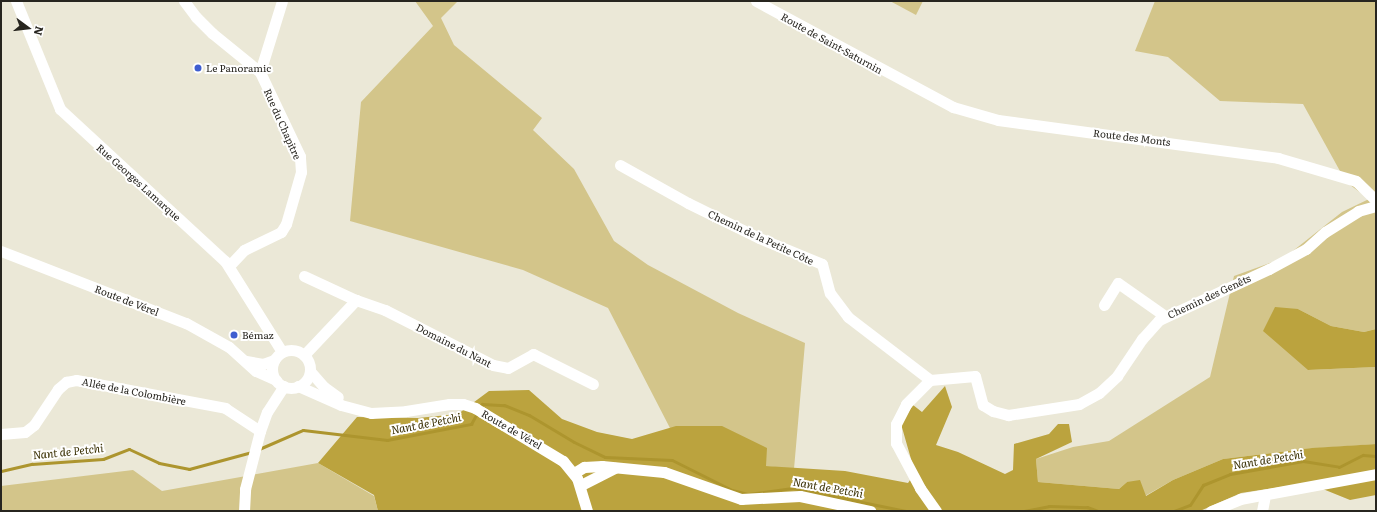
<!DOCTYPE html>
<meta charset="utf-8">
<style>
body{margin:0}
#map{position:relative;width:1377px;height:512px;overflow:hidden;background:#ebe8d7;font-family:Literata,serif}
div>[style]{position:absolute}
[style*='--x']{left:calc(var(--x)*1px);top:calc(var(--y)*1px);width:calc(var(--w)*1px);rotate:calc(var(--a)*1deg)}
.green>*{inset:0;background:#d3c58a}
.forest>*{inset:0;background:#bba33e}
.stream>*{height:3px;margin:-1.5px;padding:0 1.5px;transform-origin:1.5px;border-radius:1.5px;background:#ad952e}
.minor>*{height:11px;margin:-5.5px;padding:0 5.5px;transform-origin:5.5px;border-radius:5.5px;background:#fff}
.minor>.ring{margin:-5.5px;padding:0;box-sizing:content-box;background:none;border:11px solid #fff;border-radius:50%}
.dots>*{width:11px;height:11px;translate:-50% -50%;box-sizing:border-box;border:2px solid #fff;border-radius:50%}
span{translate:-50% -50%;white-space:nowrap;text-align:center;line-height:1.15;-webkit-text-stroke:4px #fff;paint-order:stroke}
.street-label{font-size:10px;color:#27251f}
.poi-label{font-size:10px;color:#27251f}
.left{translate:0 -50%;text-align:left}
.water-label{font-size:11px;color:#392f03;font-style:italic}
.frame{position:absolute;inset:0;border:2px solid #27251f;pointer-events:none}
.north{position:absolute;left:8px;top:8px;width:40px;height:40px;-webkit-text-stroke:3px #fff;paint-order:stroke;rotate:105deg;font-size:11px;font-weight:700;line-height:16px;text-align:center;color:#27251f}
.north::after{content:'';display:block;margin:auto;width:14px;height:18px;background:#27251f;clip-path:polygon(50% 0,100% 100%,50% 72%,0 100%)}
</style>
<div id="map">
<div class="green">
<div style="clip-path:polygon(415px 1px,458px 1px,441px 18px,454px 45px,542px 118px,533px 130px,574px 169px,614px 241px,648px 265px,738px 313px,805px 343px,794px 469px,766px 466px,671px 430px,608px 308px,523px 270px,350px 221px,361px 102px,433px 26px)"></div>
<div style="clip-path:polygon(890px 1px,923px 1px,916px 15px)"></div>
<div style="clip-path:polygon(1155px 1px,1376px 1px,1376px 329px,1364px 332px,1331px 326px,1298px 309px,1308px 370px,1376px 367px,1376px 444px,1305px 449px,1223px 459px,1173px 480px,1145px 496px,1127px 482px,1119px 489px,1038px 482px,1036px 459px,1073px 447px,1109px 441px,1210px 377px,1234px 276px,1284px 258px,1342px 212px,1369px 199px,1346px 182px,1303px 104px,1220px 101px,1168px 57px,1135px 51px)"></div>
<div style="clip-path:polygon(318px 463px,374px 496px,378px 511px,1px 511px,1px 486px,133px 470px,162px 491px)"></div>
</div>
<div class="forest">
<div style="clip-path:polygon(1275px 307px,1298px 309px,1331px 326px,1364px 332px,1376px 329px,1376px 367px,1308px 370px,1263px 331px)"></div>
<div style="clip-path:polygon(945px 386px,952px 407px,936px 445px,958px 452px,1005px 474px,1013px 470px,1014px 444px,1049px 434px,1058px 424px,1069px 424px,1072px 442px,1036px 459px,1038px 482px,1119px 489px,1127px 482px,1140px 480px,1146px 496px,1173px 480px,1223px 459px,1312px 448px,1376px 444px,1376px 495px,1350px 500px,1308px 483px,1241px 493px,1200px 511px,378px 511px,374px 495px,318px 463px,357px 417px,418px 418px,458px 414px,489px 391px,529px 390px,562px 419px,597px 432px,632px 439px,676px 426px,722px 426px,767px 448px,766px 466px,845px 471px,908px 483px,915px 473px,901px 424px,913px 405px,922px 412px)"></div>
</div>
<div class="stream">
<div style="--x:259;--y:449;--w:48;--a:-23.4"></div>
<div style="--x:303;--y:430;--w:85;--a:6.8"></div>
<div style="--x:387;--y:440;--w:86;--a:-10.8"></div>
<div style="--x:471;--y:424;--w:23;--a:-61"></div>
<div style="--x:482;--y:404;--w:22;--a:3"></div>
<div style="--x:504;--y:405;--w:27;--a:22"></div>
<div style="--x:529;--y:415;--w:52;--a:31"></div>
<div style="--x:574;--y:442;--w:34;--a:26"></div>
<div style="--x:605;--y:457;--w:67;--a:2.6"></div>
<div style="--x:672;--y:460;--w:67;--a:26.6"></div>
<div style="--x:732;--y:490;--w:16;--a:14"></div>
<div style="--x:748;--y:494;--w:45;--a:-7.6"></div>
<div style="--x:793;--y:488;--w:115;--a:11.5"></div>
<div style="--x:1;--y:471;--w:32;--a:-13"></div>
<div style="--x:32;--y:464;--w:71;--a:-4"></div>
<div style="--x:103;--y:459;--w:28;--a:-21"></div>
<div style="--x:129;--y:449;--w:33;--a:25"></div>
<div style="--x:159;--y:463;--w:31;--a:11"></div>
<div style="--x:189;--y:469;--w:65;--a:-15.1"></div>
<div style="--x:1024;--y:511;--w:25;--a:-11"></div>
<div style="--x:1049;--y:506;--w:38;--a:2"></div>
<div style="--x:1087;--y:507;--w:12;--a:20"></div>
<div style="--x:1174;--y:511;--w:17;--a:-21"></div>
<div style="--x:1190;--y:505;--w:24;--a:-57"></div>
<div style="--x:1203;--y:485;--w:29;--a:-22"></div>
<div style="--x:1230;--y:474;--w:74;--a:-10.1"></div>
<div style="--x:1303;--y:461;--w:36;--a:9"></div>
<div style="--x:1339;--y:467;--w:27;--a:-27"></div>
<div style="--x:1363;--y:455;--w:13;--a:4"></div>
</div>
<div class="minor">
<div style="--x:16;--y:1;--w:117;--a:67.8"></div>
<div style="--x:60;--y:109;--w:224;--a:42.7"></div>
<div style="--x:225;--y:261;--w:107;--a:57.9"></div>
<div style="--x:184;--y:1;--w:20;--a:53"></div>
<div style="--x:196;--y:17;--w:23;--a:45"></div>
<div style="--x:212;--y:33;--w:62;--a:39.1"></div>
<div style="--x:756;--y:1;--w:224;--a:28.3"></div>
<div style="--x:953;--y:107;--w:47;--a:16.1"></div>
<div style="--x:998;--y:120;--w:283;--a:7.7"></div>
<div style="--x:1278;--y:158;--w:81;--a:16.4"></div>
<div style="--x:1356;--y:181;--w:28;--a:44"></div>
<div style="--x:620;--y:165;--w:78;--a:29.2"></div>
<div style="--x:688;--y:203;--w:79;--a:26.2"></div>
<div style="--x:759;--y:238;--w:68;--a:22.4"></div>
<div style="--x:822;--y:264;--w:30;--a:75"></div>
<div style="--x:830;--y:293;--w:30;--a:53"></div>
<div style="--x:848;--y:317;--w:103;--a:37.5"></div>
<div style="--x:1;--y:251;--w:199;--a:21.3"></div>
<div style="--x:186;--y:323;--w:49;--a:29.2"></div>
<div style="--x:229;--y:347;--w:36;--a:42"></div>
<div style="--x:256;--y:371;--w:22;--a:24"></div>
<div style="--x:229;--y:266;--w:22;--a:-47"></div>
<div style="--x:244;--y:250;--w:41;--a:-25.9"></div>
<div style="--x:281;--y:232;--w:9;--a:-58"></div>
<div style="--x:286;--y:224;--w:54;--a:-73.9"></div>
<div style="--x:301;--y:172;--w:16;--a:-94"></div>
<div style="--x:300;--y:156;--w:93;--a:-115.5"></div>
<div style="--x:260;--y:72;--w:74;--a:-72.8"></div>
<div style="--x:304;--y:276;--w:57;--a:24.8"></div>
<div style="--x:356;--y:300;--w:31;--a:19"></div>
<div style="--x:385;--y:310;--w:121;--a:27"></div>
<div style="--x:493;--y:365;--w:15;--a:11"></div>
<div style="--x:508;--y:368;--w:29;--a:-29"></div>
<div style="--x:533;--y:354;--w:67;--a:26.6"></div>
<div style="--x:1104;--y:305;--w:26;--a:-58"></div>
<div style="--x:1118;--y:283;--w:57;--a:35.1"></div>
<div class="ring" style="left:272px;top:350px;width:27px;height:27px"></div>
<div style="--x:304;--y:355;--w:76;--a:-46.6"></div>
<div style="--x:246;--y:361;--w:17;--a:10"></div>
<div style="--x:263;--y:364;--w:12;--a:-20"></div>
<div style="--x:310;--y:371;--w:21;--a:49"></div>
<div style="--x:324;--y:387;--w:17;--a:36"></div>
<div style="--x:298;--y:386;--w:47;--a:23.8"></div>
<div style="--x:341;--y:405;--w:31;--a:15"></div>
<div style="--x:371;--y:413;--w:35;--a:-3"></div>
<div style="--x:406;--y:411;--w:44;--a:-9.2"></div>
<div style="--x:449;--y:404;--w:14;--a:0"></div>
<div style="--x:463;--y:404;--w:13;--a:18"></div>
<div style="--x:475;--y:408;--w:103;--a:31.1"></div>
<div style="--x:563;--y:461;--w:22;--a:51"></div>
<div style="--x:577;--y:478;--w:34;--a:73"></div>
<div style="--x:1;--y:434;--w:24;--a:-5"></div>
<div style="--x:25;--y:432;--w:11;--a:-38"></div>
<div style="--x:34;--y:425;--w:43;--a:-56.3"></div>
<div style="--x:58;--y:389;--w:11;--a:-41"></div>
<div style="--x:66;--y:382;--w:10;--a:-11"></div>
<div style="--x:76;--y:380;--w:152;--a:10.6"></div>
<div style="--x:225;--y:408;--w:42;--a:33.3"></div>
<div style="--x:574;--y:473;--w:12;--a:-31"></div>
<div style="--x:584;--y:467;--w:18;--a:-3"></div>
<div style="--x:602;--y:466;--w:62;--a:5.5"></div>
<div style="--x:664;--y:472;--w:82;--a:19.3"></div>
<div style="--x:741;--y:499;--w:59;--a:-2.9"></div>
<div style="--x:800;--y:496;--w:72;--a:12.1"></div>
<div style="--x:581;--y:485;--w:38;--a:-27"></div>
<div style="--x:244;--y:511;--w:22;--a:-87"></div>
<div style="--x:245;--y:489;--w:60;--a:-75.5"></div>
<div style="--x:260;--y:431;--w:20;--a:-70"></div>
<div style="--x:267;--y:412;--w:31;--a:-57"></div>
<div style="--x:936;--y:511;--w:28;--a:-125"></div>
<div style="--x:920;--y:488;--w:51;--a:-118.1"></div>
<div style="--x:896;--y:443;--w:19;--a:-90"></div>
<div style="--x:896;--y:424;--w:22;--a:-63"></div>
<div style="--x:906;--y:404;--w:34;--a:-45"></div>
<div style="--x:930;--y:380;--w:45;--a:-5.1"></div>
<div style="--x:975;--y:376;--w:30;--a:75"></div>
<div style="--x:983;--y:405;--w:12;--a:31"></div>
<div style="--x:993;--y:411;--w:16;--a:15"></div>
<div style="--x:1008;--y:415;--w:72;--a:-8.8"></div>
<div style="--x:1079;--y:404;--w:23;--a:-29"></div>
<div style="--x:1099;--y:393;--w:25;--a:-43"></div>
<div style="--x:1117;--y:376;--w:45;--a:-56"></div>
<div style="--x:1142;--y:339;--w:25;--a:-48"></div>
<div style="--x:1159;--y:320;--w:121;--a:-24.9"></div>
<div style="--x:1269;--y:269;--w:42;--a:-28.4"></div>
<div style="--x:1306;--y:249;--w:25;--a:-42"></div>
<div style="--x:1325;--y:232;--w:39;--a:-32"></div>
<div style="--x:1358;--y:211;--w:19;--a:-16"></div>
<div style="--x:1211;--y:511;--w:31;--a:-22"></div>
<div style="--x:1240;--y:499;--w:138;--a:-10.4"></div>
<div style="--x:1262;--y:511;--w:16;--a:-79"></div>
</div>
<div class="dots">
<div style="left:198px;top:68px;background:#3f5ed0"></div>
<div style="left:234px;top:335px;background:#3f5ed0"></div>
</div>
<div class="street-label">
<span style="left:832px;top:43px;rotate:29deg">Route de Saint-Saturnin</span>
<span style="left:283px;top:124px;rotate:66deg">Rue du Chapitre</span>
<span style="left:1132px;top:137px;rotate:7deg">Route des Monts</span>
<span style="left:139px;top:182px;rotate:42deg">Rue Georges Lamarque</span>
<span style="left:761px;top:237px;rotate:25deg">Chemin de la Petite Côte</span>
<span style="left:1209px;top:296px;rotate:-25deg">Chemin des Genêts</span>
<span style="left:127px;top:300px;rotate:21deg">Route de Vérel</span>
<span style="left:454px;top:345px;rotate:27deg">Domaine du Nant</span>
<span style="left:134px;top:391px;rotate:11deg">Allée de la Colombière</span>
<span style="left:512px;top:429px;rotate:30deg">Route de Vérel</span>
</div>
<div class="poi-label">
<span class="left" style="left:206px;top:68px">Le Panoramic</span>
<span class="left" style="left:242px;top:335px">Bémaz</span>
</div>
<div class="water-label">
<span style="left:426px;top:423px;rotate:-11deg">Nant de Petchi</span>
<span style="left:68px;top:451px;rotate:-6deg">Nant de Petchi</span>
<span style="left:1268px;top:459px;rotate:-9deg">Nant de Petchi</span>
<span style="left:828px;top:487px;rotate:10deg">Nant de Petchi</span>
</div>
<div class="frame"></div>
<div class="north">N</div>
</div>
